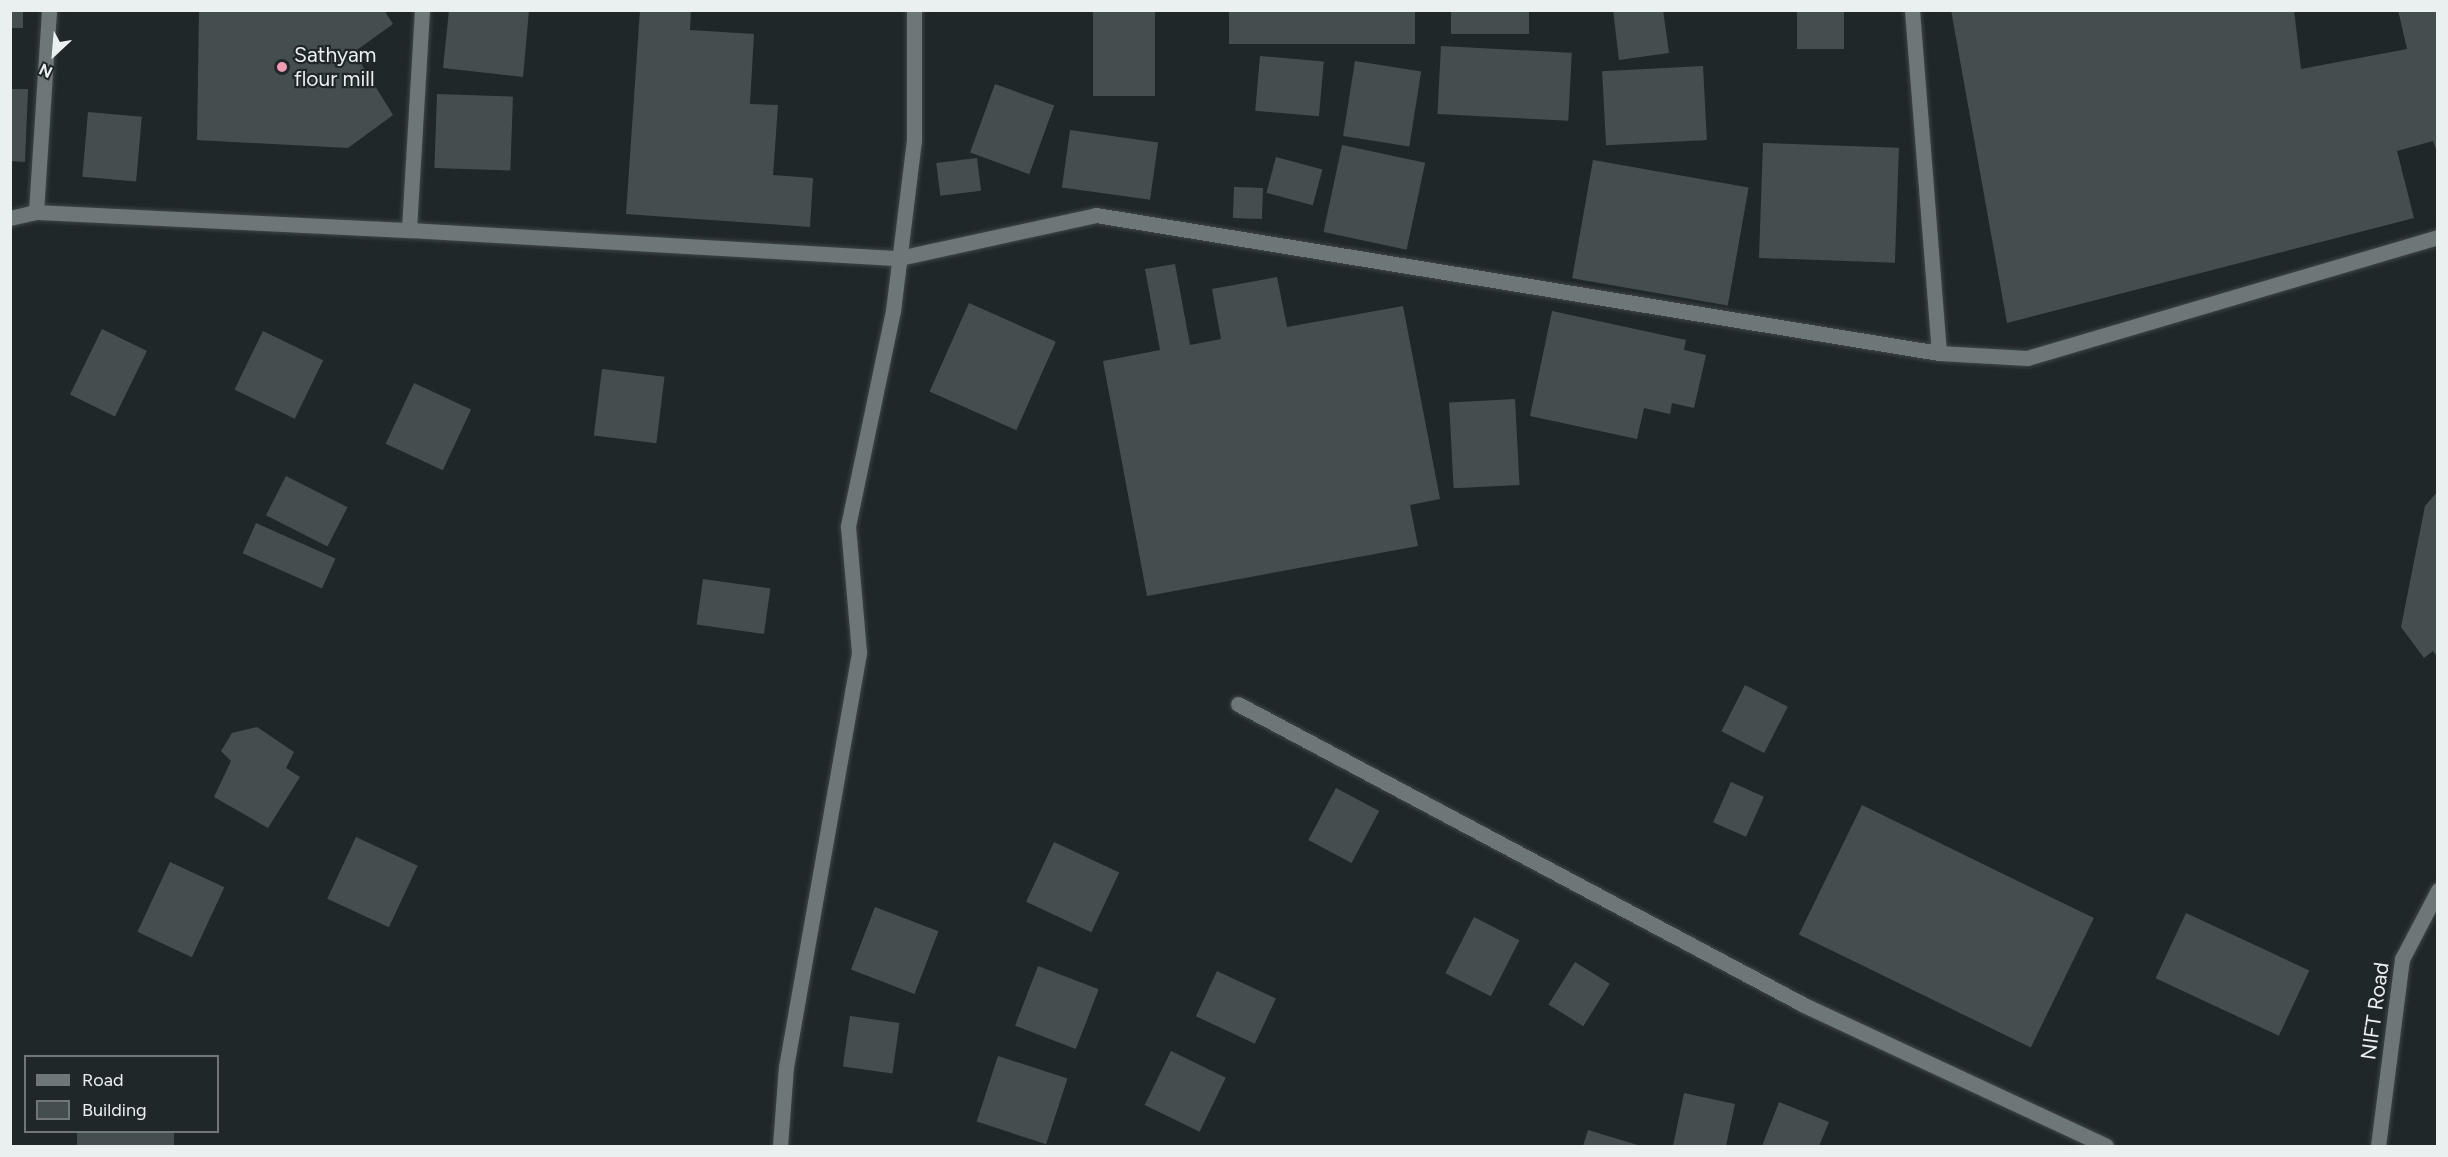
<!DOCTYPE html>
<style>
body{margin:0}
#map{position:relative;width:2448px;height:1157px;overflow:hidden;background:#202728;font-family:Figtree,sans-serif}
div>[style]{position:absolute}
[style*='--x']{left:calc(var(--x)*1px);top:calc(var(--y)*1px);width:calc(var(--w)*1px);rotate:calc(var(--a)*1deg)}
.building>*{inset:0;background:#454e4e;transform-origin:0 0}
.roads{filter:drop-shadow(0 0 2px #3f4647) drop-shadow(0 0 2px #3f4647)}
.minor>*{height:15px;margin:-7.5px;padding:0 7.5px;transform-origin:7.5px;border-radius:7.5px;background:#6e7778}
.dots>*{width:16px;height:16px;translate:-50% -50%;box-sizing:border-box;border:3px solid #202728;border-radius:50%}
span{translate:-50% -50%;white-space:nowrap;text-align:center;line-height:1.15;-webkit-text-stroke:4.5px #202728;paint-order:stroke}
.poi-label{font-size:21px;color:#eaeff0}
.left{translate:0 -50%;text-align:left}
.street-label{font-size:21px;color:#eaeff0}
.frame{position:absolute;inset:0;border:12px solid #eaeff0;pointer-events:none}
.legend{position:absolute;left:24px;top:1055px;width:195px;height:78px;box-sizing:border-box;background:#202728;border:2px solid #717778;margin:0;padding:8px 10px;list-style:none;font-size:18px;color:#eaeff0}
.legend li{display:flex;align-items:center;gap:12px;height:30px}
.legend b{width:30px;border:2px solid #717778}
.north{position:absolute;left:24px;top:24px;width:60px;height:60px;-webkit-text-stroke:4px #202728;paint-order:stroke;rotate:206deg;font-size:16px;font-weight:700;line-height:24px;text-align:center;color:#eaeff0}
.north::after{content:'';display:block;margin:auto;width:21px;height:27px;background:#eaeff0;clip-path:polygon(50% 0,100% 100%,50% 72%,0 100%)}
</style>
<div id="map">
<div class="building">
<div style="left:10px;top:10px;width:13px;height:18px"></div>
<div style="clip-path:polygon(199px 10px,384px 10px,393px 24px,354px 52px,393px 115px,348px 148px,197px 140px)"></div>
<div style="clip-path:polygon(449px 10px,529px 10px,523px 77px,443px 68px)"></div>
<div style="clip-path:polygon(640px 10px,691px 10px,690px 30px,754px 34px,750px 104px,778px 105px,773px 175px,813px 178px,810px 227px,626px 214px)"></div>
<div style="left:1093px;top:10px;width:62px;height:86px"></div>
<div style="left:1229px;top:10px;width:186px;height:34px"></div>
<div style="left:1451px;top:10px;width:78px;height:24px"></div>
<div style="clip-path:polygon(1613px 10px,1663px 10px,1669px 53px,1619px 60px)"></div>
<div style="left:1797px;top:10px;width:47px;height:39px"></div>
<div style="clip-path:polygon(1951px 10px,2294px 10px,2301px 69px,2407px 49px,2398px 10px,2438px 10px,2438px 155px,2433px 141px,2397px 151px,2414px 218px,2007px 323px)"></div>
<div style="left:1441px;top:46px;width:131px;height:68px;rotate:3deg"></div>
<div style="left:1260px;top:56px;width:64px;height:55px;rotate:5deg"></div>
<div style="left:1355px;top:61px;width:67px;height:76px;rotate:9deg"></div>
<div style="left:1703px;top:66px;width:74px;height:101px;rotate:87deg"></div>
<div style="left:995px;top:84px;width:63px;height:73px;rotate:20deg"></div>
<div style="clip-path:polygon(10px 89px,28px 89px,25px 162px,10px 161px)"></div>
<div style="left:437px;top:94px;width:76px;height:74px;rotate:2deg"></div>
<div style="left:88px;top:112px;width:54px;height:65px;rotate:5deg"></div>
<div style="left:1070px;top:130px;width:89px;height:58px;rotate:8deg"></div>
<div style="left:1763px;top:143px;width:136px;height:115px;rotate:2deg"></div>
<div style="left:1342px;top:145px;width:85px;height:89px;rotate:12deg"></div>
<div style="left:1276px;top:157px;width:48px;height:37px;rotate:15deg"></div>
<div style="left:977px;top:158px;width:33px;height:41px;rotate:83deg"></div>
<div style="left:1593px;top:160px;width:158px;height:120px;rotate:10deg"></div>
<div style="left:1234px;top:187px;width:29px;height:31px;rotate:2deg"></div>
<div style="clip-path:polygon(1175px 264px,1190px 345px,1221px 339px,1212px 289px,1277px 277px,1287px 327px,1403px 306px,1440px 499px,1410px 505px,1418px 546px,1147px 596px,1103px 361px,1160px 350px,1145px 269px)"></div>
<div style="left:969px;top:303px;width:95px;height:97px;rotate:24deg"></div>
<div style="clip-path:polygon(1552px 311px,1686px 340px,1684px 350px,1706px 355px,1694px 408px,1672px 403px,1670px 414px,1644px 408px,1637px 439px,1530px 416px)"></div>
<div style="left:102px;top:329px;width:50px;height:73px;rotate:26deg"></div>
<div style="left:263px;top:331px;width:67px;height:65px;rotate:26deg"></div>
<div style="left:602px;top:369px;width:63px;height:67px;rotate:7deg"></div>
<div style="left:414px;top:383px;width:63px;height:67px;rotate:25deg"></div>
<div style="left:1515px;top:399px;width:86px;height:66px;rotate:87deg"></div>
<div style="left:286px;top:476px;width:69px;height:44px;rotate:27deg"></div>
<div style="clip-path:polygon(2438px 491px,2438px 658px,2433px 651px,2424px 658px,2401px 627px,2425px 506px)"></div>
<div style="left:256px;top:523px;width:87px;height:33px;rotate:24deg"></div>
<div style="left:703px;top:579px;width:68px;height:46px;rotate:8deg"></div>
<div style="left:1745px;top:685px;width:48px;height:52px;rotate:27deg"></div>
<div style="clip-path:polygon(257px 727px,294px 752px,286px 768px,300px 777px,268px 828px,214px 797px,231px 761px,221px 751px,232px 733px)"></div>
<div style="left:1731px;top:782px;width:36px;height:44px;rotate:24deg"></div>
<div style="left:1336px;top:788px;width:49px;height:59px;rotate:28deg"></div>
<div style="left:1862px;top:805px;width:258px;height:144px;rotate:26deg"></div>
<div style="left:356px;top:837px;width:68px;height:68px;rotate:25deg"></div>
<div style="left:1054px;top:842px;width:72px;height:66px;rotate:25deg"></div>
<div style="left:170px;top:862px;width:60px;height:77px;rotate:25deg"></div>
<div style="left:875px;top:907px;width:68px;height:67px;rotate:21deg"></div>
<div style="left:2186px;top:913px;width:136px;height:72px;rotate:25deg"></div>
<div style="left:1474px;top:917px;width:51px;height:63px;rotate:27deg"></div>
<div style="left:1575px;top:962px;width:41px;height:50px;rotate:32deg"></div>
<div style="left:1038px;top:966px;width:65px;height:64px;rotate:21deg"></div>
<div style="left:1217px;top:971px;width:65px;height:50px;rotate:25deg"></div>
<div style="left:850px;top:1016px;width:50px;height:51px;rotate:8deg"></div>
<div style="left:1171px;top:1051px;width:61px;height:60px;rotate:26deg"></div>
<div style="left:998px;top:1056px;width:73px;height:69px;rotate:18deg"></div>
<div style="clip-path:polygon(1684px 1093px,1735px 1104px,1726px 1146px,1673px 1146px)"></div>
<div style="clip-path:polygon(1779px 1102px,1829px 1122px,1819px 1146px,1762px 1146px)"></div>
<div style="clip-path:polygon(1588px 1130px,1641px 1146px,1583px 1146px)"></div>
<div style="left:77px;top:1132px;width:97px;height:16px"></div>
</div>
<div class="roads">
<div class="minor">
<div style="--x:422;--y:10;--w:220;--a:93.4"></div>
<div style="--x:409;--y:230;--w:491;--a:3.3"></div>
<div style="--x:899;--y:258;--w:202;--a:-12.3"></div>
<div style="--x:1096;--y:215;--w:854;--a:9.3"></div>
<div style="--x:1939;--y:353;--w:88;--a:3.3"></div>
<div style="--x:2027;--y:358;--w:428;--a:-16.4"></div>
<div style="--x:1912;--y:10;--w:344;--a:85.5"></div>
<div style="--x:36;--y:212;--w:202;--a:-86.3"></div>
<div style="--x:10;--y:218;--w:27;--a:-13"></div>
<div style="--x:36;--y:212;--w:373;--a:2.8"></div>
<div style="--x:1238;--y:704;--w:641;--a:28"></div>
<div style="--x:1804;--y:1005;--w:333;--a:25"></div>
<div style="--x:780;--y:1146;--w:79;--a:-85.7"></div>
<div style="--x:786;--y:1067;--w:421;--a:-80"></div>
<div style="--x:859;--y:652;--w:126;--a:-95"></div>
<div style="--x:848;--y:526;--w:220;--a:-78.2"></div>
<div style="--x:893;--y:311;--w:171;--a:-83"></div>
<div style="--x:914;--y:141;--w:131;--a:-90"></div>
<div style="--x:2378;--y:1146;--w:189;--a:-82.7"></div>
<div style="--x:2402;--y:959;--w:78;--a:-62.4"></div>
</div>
</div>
<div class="dots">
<div style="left:282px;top:67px;background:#f19ab2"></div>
</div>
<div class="poi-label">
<span class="left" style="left:294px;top:67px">Sathyam<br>flour mill</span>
</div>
<div class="street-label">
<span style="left:2375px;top:1011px;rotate:-82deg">NIFT Road</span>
</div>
<div class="frame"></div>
<ul class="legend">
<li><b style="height:8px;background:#6e7778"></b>Road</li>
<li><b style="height:16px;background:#454e4e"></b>Building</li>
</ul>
<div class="north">N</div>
</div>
